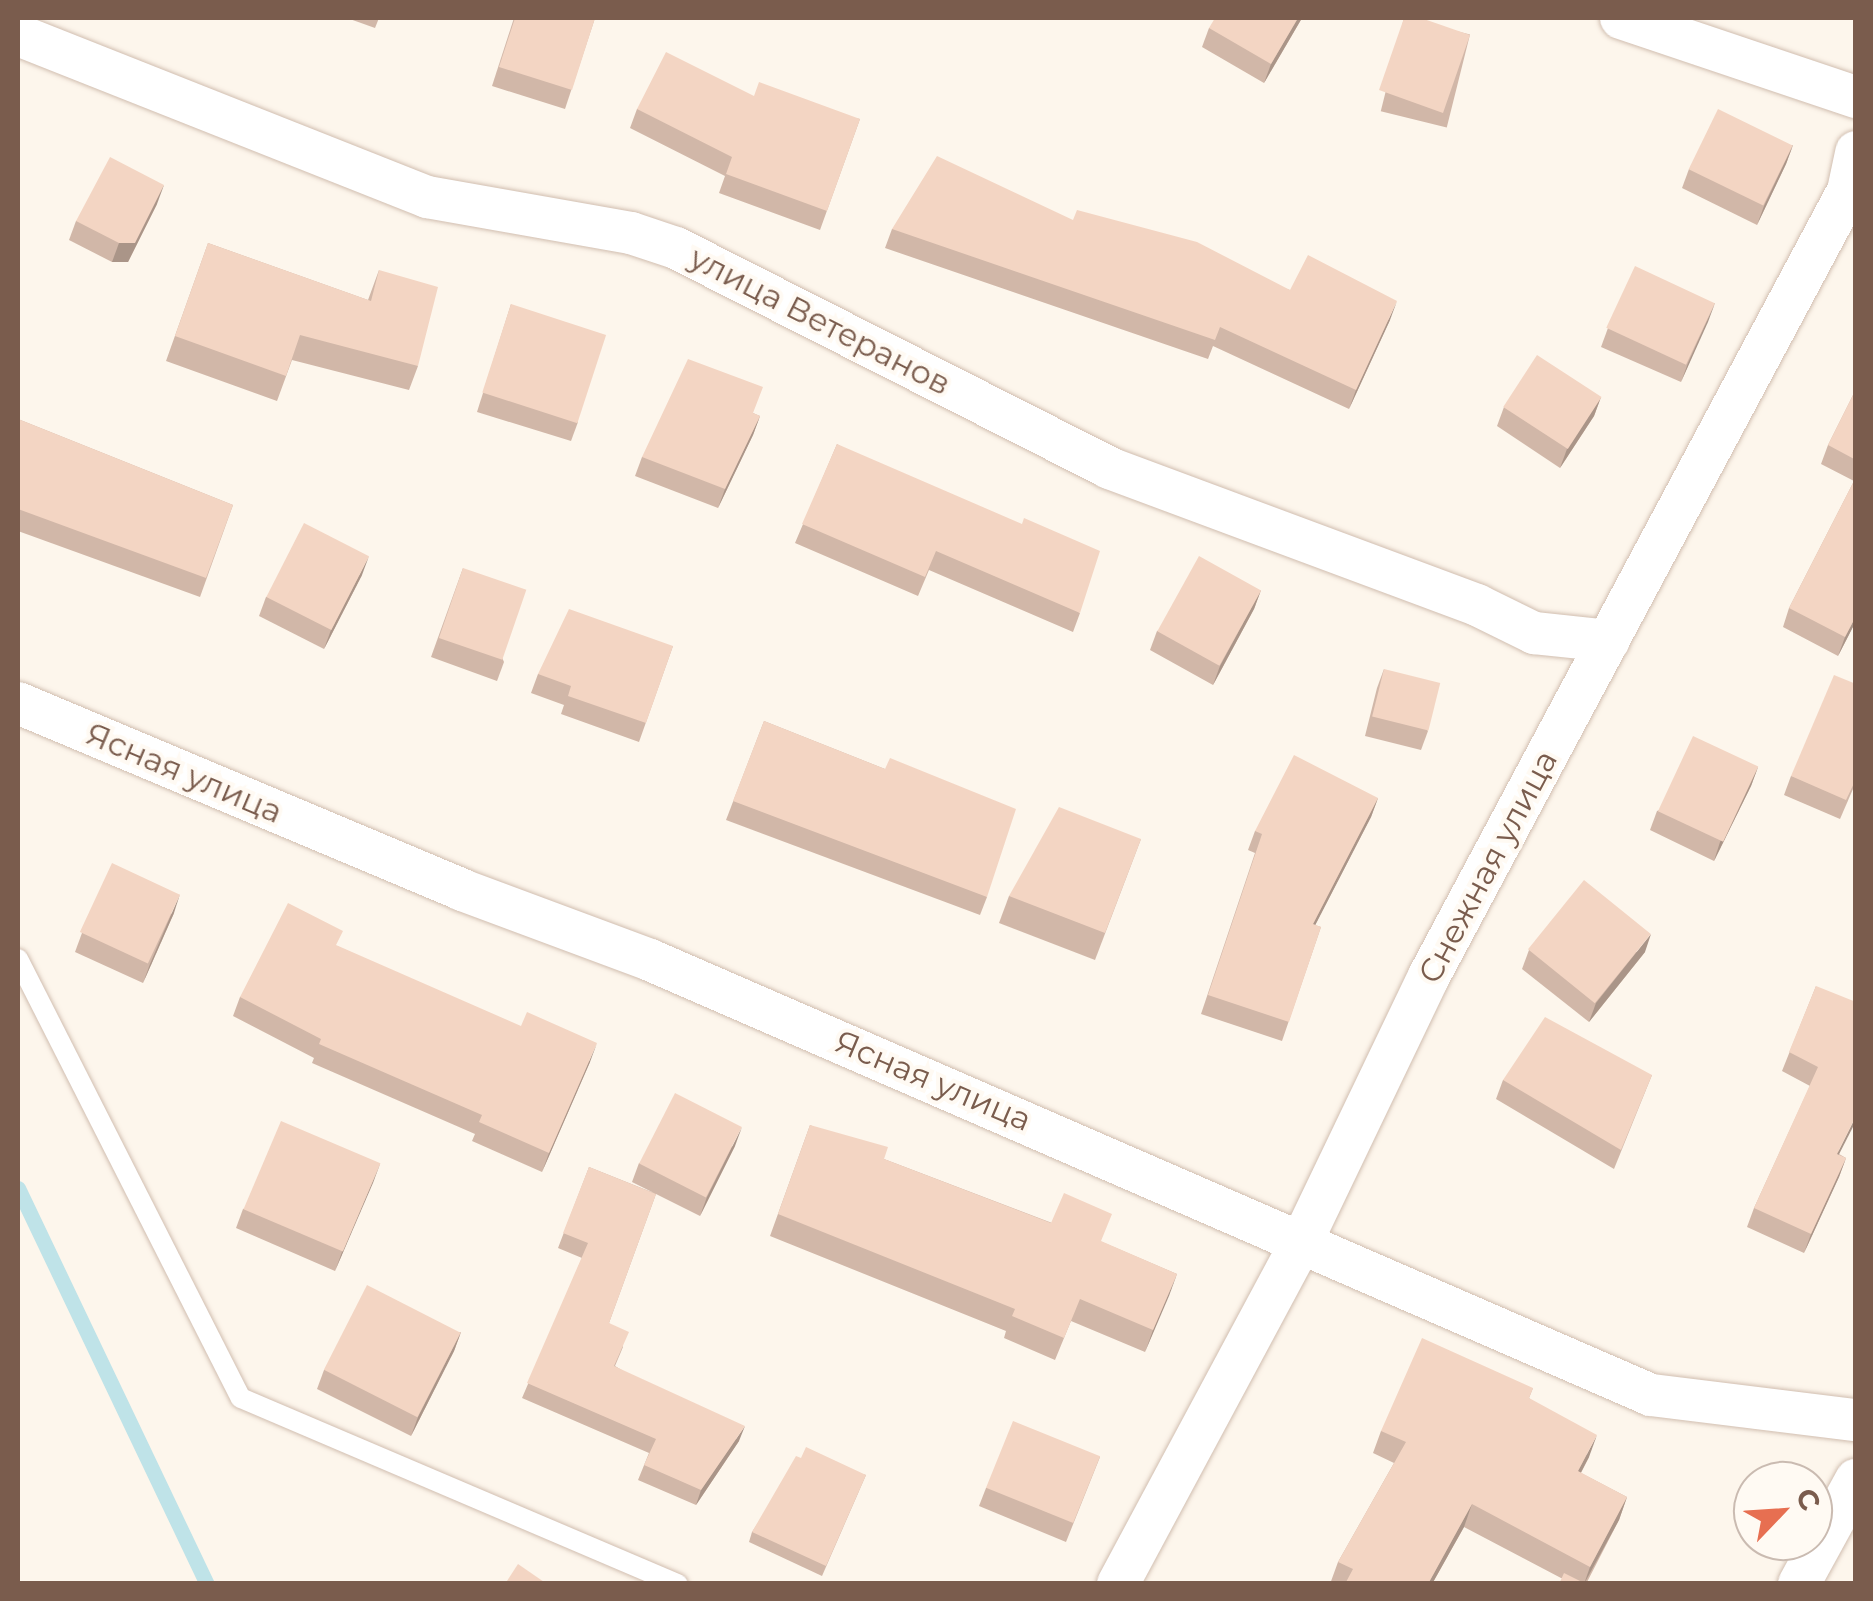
<!DOCTYPE html>
<meta charset="utf-8">
<style>
body{margin:0}
#map{position:relative;width:1873px;height:1601px;overflow:hidden;background:#fdf6ec;font-family:Montserrat,sans-serif}
div>[style]{position:absolute}
[style*='--x']{left:calc(var(--x)*1px);top:calc(var(--y)*1px);width:calc(var(--w)*1px);rotate:calc(var(--a)*1deg)}
.stream>*{height:15px;margin:-7.5px;padding:0 7.5px;transform-origin:7.5px;border-radius:7.5px;background:#bfe3e8}
.roads{filter:drop-shadow(0 0 2px #d1beb0) drop-shadow(0 0 2px #d1beb0)}
.service>*{height:20px;margin:-10px;padding:0 10px;transform-origin:10px;border-radius:10px;background:#fff}
.minor>*{height:42px;margin:-21px;padding:0 21px;transform-origin:21px;border-radius:21px;background:#fff}
.wall>*{inset:0;background:#d1b7a8;transform-origin:0 0}
.shaded-wall>*{inset:0;background:#aa9588}
.building>*{inset:0;background:#f3d5c3;transform-origin:0 0}
span{translate:-50% -50%;white-space:nowrap;text-align:center;line-height:1.15;-webkit-text-stroke:8px #fffaf3;paint-order:stroke}
.street-label{font-size:32px;color:#7a5c4d}
.frame{position:absolute;inset:0;border:20px solid #7a5c4d;pointer-events:none}
.north{position:absolute;left:1733px;top:1461px;width:100px;height:100px;box-sizing:border-box;background:#fffaf3;border:2px solid #cabbb1;border-radius:50%;rotate:65deg;font-size:28px;font-weight:700;line-height:40px;text-align:center;color:#7a5c4d}
.north::after{content:'';display:block;margin:auto;width:35px;height:45px;background:#e76f51;clip-path:polygon(50% 0,100% 100%,50% 72%,0 100%)}
</style>
<div id="map">
<div class="stream">
<div style="--x:18;--y:1188;--w:439;--a:64.5"></div>
</div>
<div class="roads">
<div class="service">
<div style="--x:18;--y:959;--w:492;--a:63.1"></div>
<div style="--x:241;--y:1398;--w:475;--a:23.1"></div>
</div>
<div class="minor">
<div style="--x:1621;--y:18;--w:248;--a:18.6"></div>
<div style="--x:18;--y:35;--w:440;--a:21.6"></div>
<div style="--x:427;--y:197;--w:207;--a:10"></div>
<div style="--x:631;--y:233;--w:47;--a:18.4"></div>
<div style="--x:676;--y:248;--w:486;--a:26.9"></div>
<div style="--x:1109;--y:468;--w:393;--a:20.4"></div>
<div style="--x:1477;--y:605;--w:64;--a:26.2"></div>
<div style="--x:1534;--y:633;--w:75;--a:6.1"></div>
<div style="--x:18;--y:703;--w:482;--a:22.8"></div>
<div style="--x:462;--y:890;--w:201;--a:20.4"></div>
<div style="--x:650;--y:960;--w:1091;--a:23.49"></div>
<div style="--x:1651;--y:1395;--w:207;--a:7"></div>
<div style="--x:1118;--y:1584;--w:391;--a:-61.8"></div>
<div style="--x:1303;--y:1239;--w:292;--a:-64.4"></div>
<div style="--x:1429;--y:976;--w:890;--a:-61.91"></div>
<div style="--x:1848;--y:191;--w:40;--a:-78"></div>
<div style="--x:1799;--y:1584;--w:119;--a:-61.3"></div>
</div>
</div>
<div class="wall">
<div style="clip-path:polygon(347px 18px,379px 18px,375px 28px)"></div>
<div style="clip-path:polygon(514px 18px,595px 18px,565px 109px,492px 86px)"></div>
<div style="clip-path:polygon(1302px 18px,1264px 83px,1202px 47px,1209px 28px)"></div>
<div style="left:1404px;top:18px;width:68px;height:96px;rotate:14deg"></div>
<div style="clip-path:polygon(754px 96px,860px 119px,820px 230px,719px 193px,725px 176px,630px 128px,637px 109px)"></div>
<div style="clip-path:polygon(1793px 145px,1786px 164px,1757px 225px,1682px 188px,1689px 169px)"></div>
<div style="clip-path:polygon(157px 204px,128px 262px,112px 262px,69px 240px,76px 221px)"></div>
<div style="clip-path:polygon(1073px 220px,1290px 290px,1390px 320px,1349px 409px,1213px 346px,1208px 359px,885px 248px,892px 229px)"></div>
<div style="clip-path:polygon(208px 243px,368px 300px,379px 270px,418px 366px,409px 390px,292px 360px,277px 401px,166px 361px)"></div>
<div style="clip-path:polygon(1715px 303px,1681px 382px,1601px 347px,1608px 328px)"></div>
<div style="clip-path:polygon(511px 304px,578px 422px,571px 441px,477px 412px)"></div>
<div style="clip-path:polygon(1856px 389px,1856px 621px,1838px 656px,1783px 627px,1789px 608px,1854px 481px,1821px 464px,1828px 445px)"></div>
<div style="clip-path:polygon(1601px 397px,1594px 416px,1560px 468px,1497px 426px,1504px 407px)"></div>
<div style="clip-path:polygon(753px 413px,760px 416px,753px 435px,718px 508px,635px 476px,642px 457px)"></div>
<div style="clip-path:polygon(18px 419px,233px 505px,200px 597px,18px 531px)"></div>
<div style="clip-path:polygon(837px 444px,1080px 613px,1073px 632px,929px 570px,918px 596px,795px 543px)"></div>
<div style="clip-path:polygon(463px 568px,504px 662px,497px 681px,431px 657px)"></div>
<div style="clip-path:polygon(362px 575px,324px 649px,259px 616px,266px 597px)"></div>
<div style="clip-path:polygon(1261px 590px,1254px 609px,1213px 685px,1150px 650px,1157px 631px)"></div>
<div style="clip-path:polygon(673px 646px,639px 742px,561px 714px,564px 705px,531px 693px,538px 674px)"></div>
<div style="clip-path:polygon(1384px 669px,1428px 731px,1421px 750px,1365px 736px,1377px 688px)"></div>
<div style="clip-path:polygon(764px 721px,885px 769px,987px 897px,980px 915px,726px 820px)"></div>
<div style="clip-path:polygon(1758px 767px,1751px 786px,1714px 861px,1650px 830px,1657px 811px)"></div>
<div style="clip-path:polygon(1791px 776px,1856px 782px,1840px 819px,1784px 795px)"></div>
<div style="clip-path:polygon(1378px 798px,1371px 817px,1315px 925px,1321px 927px,1282px 1041px,1201px 1014px,1255px 853px,1248px 850px,1255px 831px)"></div>
<div style="clip-path:polygon(1141px 839px,1095px 960px,999px 923px,1009px 896px)"></div>
<div style="clip-path:polygon(174px 913px,143px 983px,75px 952px,82px 933px)"></div>
<div style="clip-path:polygon(337px 946px,590px 1062px,542px 1172px,472px 1141px,475px 1134px,312px 1063px,314px 1058px,233px 1016px,240px 997px)"></div>
<div style="clip-path:polygon(1529px 950px,1645px 952px,1589px 1022px,1522px 969px)"></div>
<div style="clip-path:polygon(1816px 986px,1839px 1154px,1846px 1158px,1839px 1177px,1804px 1253px,1747px 1227px,1754px 1208px,1810px 1086px,1782px 1071px)"></div>
<div style="clip-path:polygon(1652px 1075px,1614px 1169px,1496px 1099px,1503px 1080px)"></div>
<div style="clip-path:polygon(810px 1125px,884px 1159px,1102px 1242px,1177px 1274px,1145px 1352px,1071px 1321px,1055px 1360px,1004px 1338px,1006px 1331px,770px 1236px)"></div>
<div style="clip-path:polygon(735px 1146px,700px 1216px,656px 1194px,609px 1323px,623px 1347px,615px 1366px,739px 1441px,696px 1505px,638px 1480px,649px 1453px,522px 1398px,582px 1258px,558px 1248px,589px 1167px,654px 1193px,632px 1182px,639px 1163px)"></div>
<div style="clip-path:polygon(380px 1164px,335px 1271px,236px 1228px,243px 1209px)"></div>
<div style="clip-path:polygon(461px 1332px,454px 1351px,411px 1436px,317px 1389px,324px 1370px)"></div>
<div style="clip-path:polygon(1533px 1388px,1529px 1398px,1589px 1457px,1581px 1473px,1627px 1497px,1619px 1520px,1586px 1584px,1561px 1578px,1464px 1527px,1432px 1584px,1330px 1584px,1338px 1562px,1394px 1463px,1373px 1453px,1381px 1431px)"></div>
<div style="clip-path:polygon(1100px 1457px,1066px 1542px,979px 1506px,986px 1488px)"></div>
<div style="clip-path:polygon(801px 1458px,866px 1475px,822px 1576px,749px 1542px,752px 1532px)"></div>
</div>
<div class="shaded-wall">
<div style="clip-path:polygon(1298px 18px,1302px 18px,1264px 83px,1271px 64px)"></div>
<div style="clip-path:polygon(1793px 145px,1786px 164px,1757px 225px,1764px 206px)"></div>
<div style="clip-path:polygon(164px 185px,157px 204px,128px 262px,112px 262px,119px 243px)"></div>
<div style="clip-path:polygon(1397px 301px,1390px 320px,1349px 409px,1356px 390px)"></div>
<div style="clip-path:polygon(1715px 303px,1708px 322px,1681px 382px,1688px 363px)"></div>
<div style="clip-path:polygon(1601px 397px,1594px 416px,1560px 468px,1567px 449px)"></div>
<div style="clip-path:polygon(760px 416px,753px 435px,718px 508px,725px 489px)"></div>
<div style="clip-path:polygon(369px 556px,362px 575px,324px 649px,331px 630px)"></div>
<div style="clip-path:polygon(1261px 590px,1254px 609px,1213px 685px,1220px 666px)"></div>
<div style="clip-path:polygon(1856px 616px,1856px 621px,1838px 656px,1845px 637px)"></div>
<div style="clip-path:polygon(1758px 767px,1751px 786px,1714px 861px,1720px 842px)"></div>
<div style="clip-path:polygon(1378px 798px,1371px 817px,1306px 943px,1313px 924px)"></div>
<div style="clip-path:polygon(180px 894px,174px 913px,143px 983px,150px 964px)"></div>
<div style="clip-path:polygon(1651px 934px,1645px 952px,1589px 1022px,1596px 1003px)"></div>
<div style="clip-path:polygon(597px 1043px,590px 1062px,542px 1172px,549px 1153px)"></div>
<div style="clip-path:polygon(1856px 1116px,1856px 1121px,1830px 1172px,1837px 1154px)"></div>
<div style="clip-path:polygon(742px 1127px,735px 1146px,700px 1216px,707px 1197px)"></div>
<div style="clip-path:polygon(1846px 1158px,1839px 1177px,1804px 1253px,1811px 1234px)"></div>
<div style="clip-path:polygon(380px 1164px,373px 1183px,335px 1271px,342px 1252px)"></div>
<div style="clip-path:polygon(1177px 1274px,1169px 1296px,1145px 1352px,1153px 1330px)"></div>
<div style="clip-path:polygon(461px 1332px,454px 1351px,411px 1436px,418px 1417px)"></div>
<div style="clip-path:polygon(745px 1426px,739px 1441px,696px 1505px,701px 1490px)"></div>
<div style="clip-path:polygon(1597px 1435px,1589px 1457px,1570px 1493px,1578px 1471px)"></div>
<div style="clip-path:polygon(1627px 1497px,1619px 1520px,1584px 1584px,1590px 1567px)"></div>
<div style="clip-path:polygon(1472px 1504px,1464px 1527px,1432px 1584px,1428px 1584px)"></div>
</div>
<div class="building">
<div style="clip-path:polygon(515px 18px,595px 18px,572px 90px,499px 67px)"></div>
<div style="clip-path:polygon(1215px 18px,1298px 18px,1271px 64px,1209px 28px)"></div>
<div style="clip-path:polygon(1404px 18px,1421px 18px,1470px 35px,1443px 113px,1379px 90px)"></div>
<div style="clip-path:polygon(666px 52px,754px 96px,759px 82px,860px 119px,827px 211px,726px 174px,732px 157px,637px 109px)"></div>
<div style="left:1718px;top:109px;width:83px;height:67px;rotate:26deg"></div>
<div style="clip-path:polygon(937px 156px,1073px 220px,1077px 210px,1197px 242px,1290px 290px,1308px 255px,1397px 301px,1356px 390px,1220px 327px,1215px 340px,892px 229px)"></div>
<div style="clip-path:polygon(110px 157px,164px 185px,135px 243px,119px 243px,76px 221px)"></div>
<div style="clip-path:polygon(208px 243px,371px 301px,379px 270px,438px 287px,418px 366px,300px 335px,286px 376px,175px 336px)"></div>
<div style="left:1635px;top:266px;width:88px;height:68px;rotate:25deg"></div>
<div style="left:511px;top:304px;width:100px;height:93px;rotate:18deg"></div>
<div style="left:1537px;top:355px;width:77px;height:62px;rotate:33deg"></div>
<div style="clip-path:polygon(688px 359px,763px 387px,753px 413px,760px 416px,725px 489px,642px 457px)"></div>
<div style="clip-path:polygon(1856px 389px,1856px 460px,1828px 445px)"></div>
<div style="clip-path:polygon(18px 419px,233px 505px,206px 578px,18px 509px)"></div>
<div style="clip-path:polygon(837px 444px,1022px 524px,1024px 518px,1100px 551px,1080px 613px,936px 551px,925px 577px,802px 524px)"></div>
<div style="clip-path:polygon(1856px 477px,1856px 616px,1845px 637px,1789px 608px)"></div>
<div style="left:304px;top:523px;width:73px;height:83px;rotate:27deg"></div>
<div style="left:1199px;top:556px;width:71px;height:86px;rotate:29deg"></div>
<div style="left:463px;top:568px;width:67px;height:74px;rotate:19deg"></div>
<div style="clip-path:polygon(569px 609px,673px 646px,646px 723px,568px 696px,571px 686px,538px 674px)"></div>
<div style="left:1384px;top:669px;width:58px;height:49px;rotate:14deg"></div>
<div style="clip-path:polygon(1834px 675px,1856px 684px,1856px 779px,1846px 800px,1791px 776px)"></div>
<div style="clip-path:polygon(764px 721px,885px 769px,890px 758px,1016px 809px,987px 897px,733px 801px)"></div>
<div style="left:1693px;top:736px;width:72px;height:83px;rotate:25deg"></div>
<div style="clip-path:polygon(1294px 755px,1378px 798px,1313px 924px,1321px 927px,1289px 1022px,1208px 995px,1262px 834px,1255px 831px)"></div>
<div style="clip-path:polygon(1059px 807px,1141px 839px,1105px 933px,1009px 896px)"></div>
<div style="left:112px;top:863px;width:75px;height:76px;rotate:25deg"></div>
<div style="left:1584px;top:880px;width:86px;height:89px;rotate:39deg"></div>
<div style="clip-path:polygon(288px 903px,343px 931px,336px 945px,521px 1026px,527px 1012px,597px 1043px,549px 1153px,479px 1122px,482px 1115px,319px 1044px,321px 1039px,240px 997px)"></div>
<div style="clip-path:polygon(1816px 986px,1856px 1002px,1856px 1116px,1837px 1154px,1846px 1158px,1811px 1234px,1754px 1208px,1818px 1067px,1789px 1052px)"></div>
<div style="clip-path:polygon(1545px 1017px,1652px 1075px,1621px 1150px,1503px 1080px)"></div>
<div style="left:675px;top:1093px;width:75px;height:79px;rotate:27deg"></div>
<div style="left:281px;top:1121px;width:108px;height:96px;rotate:23deg"></div>
<div style="clip-path:polygon(810px 1125px,888px 1147px,884px 1159px,1051px 1223px,1064px 1193px,1112px 1214px,1101px 1241px,1177px 1274px,1153px 1330px,1080px 1299px,1064px 1338px,1012px 1316px,1015px 1309px,778px 1214px)"></div>
<div style="clip-path:polygon(589px 1167px,656px 1194px,609px 1323px,629px 1332px,614px 1366px,745px 1426px,701px 1490px,644px 1465px,656px 1439px,527px 1383px,588px 1243px,563px 1233px)"></div>
<div style="left:367px;top:1285px;width:105px;height:95px;rotate:27deg"></div>
<div style="clip-path:polygon(1422px 1338px,1533px 1388px,1529px 1398px,1597px 1435px,1578px 1471px,1627px 1497px,1590px 1567px,1472px 1504px,1428px 1584px,1345px 1584px,1353px 1569px,1338px 1562px,1406px 1442px,1381px 1431px)"></div>
<div style="left:1013px;top:1421px;width:94px;height:72px;rotate:22deg"></div>
<div style="clip-path:polygon(806px 1447px,866px 1475px,826px 1566px,752px 1532px,796px 1456px,801px 1458px)"></div>
<div style="clip-path:polygon(518px 1564px,547px 1584px,505px 1584px)"></div>
<div style="clip-path:polygon(1564px 1573px,1586px 1584px,1559px 1584px)"></div>
</div>
<div class="street-label">
<span style="left:820px;top:321px;rotate:27deg">улица Ветеранов</span>
<span style="left:184px;top:773px;rotate:23deg">Ясная улица</span>
<span style="left:1488px;top:867px;rotate:-62deg">Снежная улица</span>
<span style="left:933px;top:1081px;rotate:23deg">Ясная улица</span>
</div>
<div class="frame"></div>
<div class="north">С</div>
</div>
